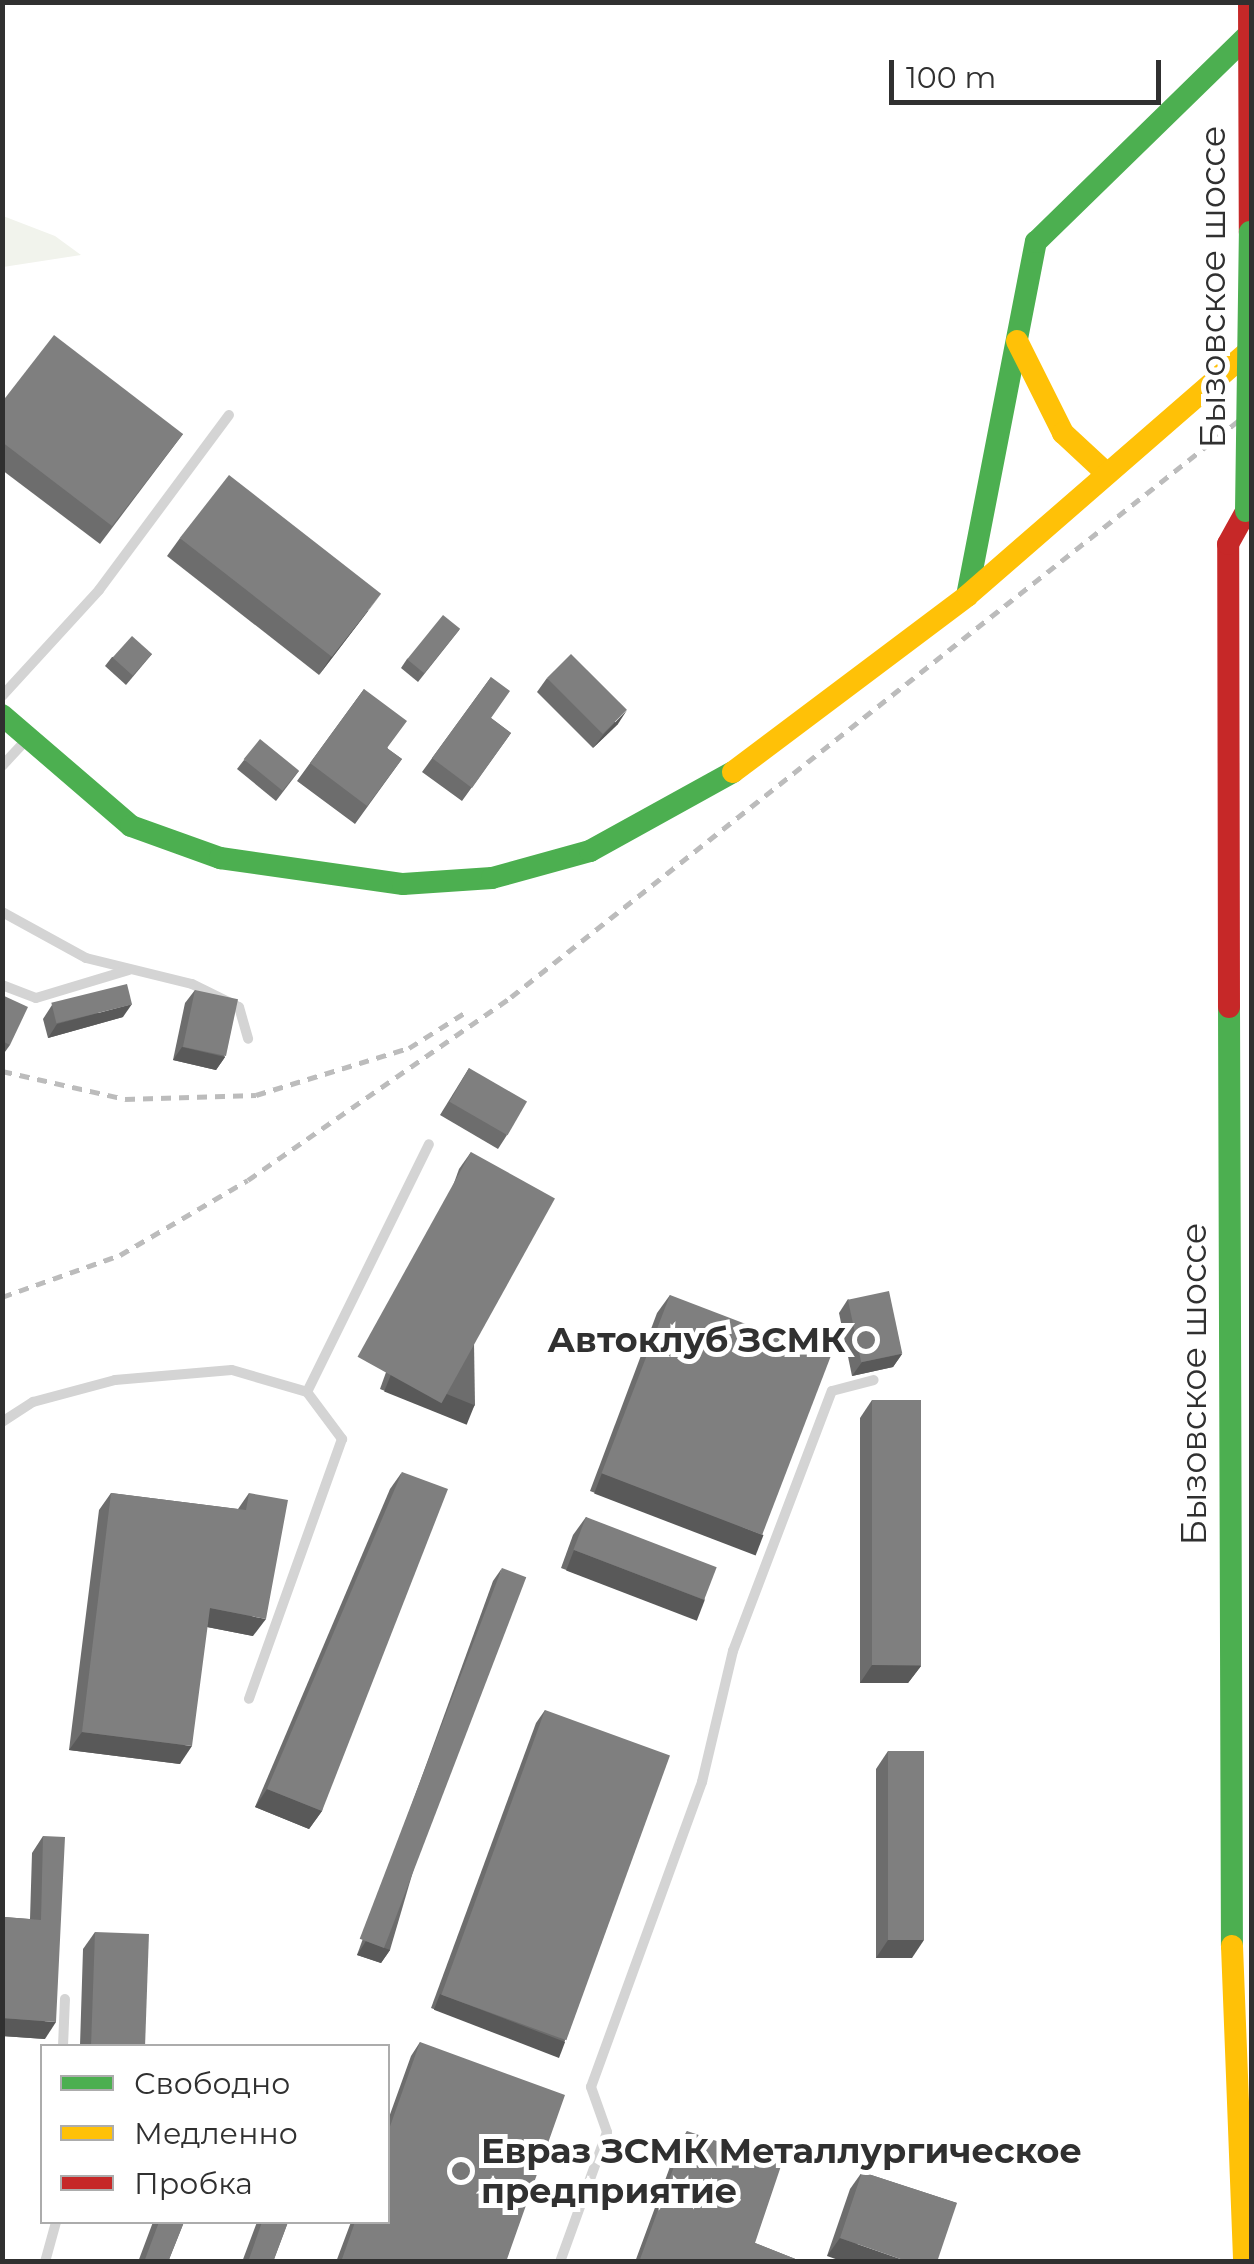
<!DOCTYPE html>
<meta charset="utf-8">
<style>
body{margin:0}
#map{position:relative;width:1254px;height:2264px;overflow:hidden;background:#fff;font-family:Montserrat,sans-serif}
div>[style]{position:absolute}
[style*='--x']{left:calc(var(--x)*1px);top:calc(var(--y)*1px);width:calc(var(--w)*1px);rotate:calc(var(--a)*1deg)}
.green>*{inset:0;background:#f1f3ec}
.lane>*{height:10px;margin:-5px;padding:0 5px;transform-origin:5px;border-radius:5px;background:#d4d4d4}
.fast>*{height:22px;margin:-11px;padding:0 11px;transform-origin:11px;border-radius:11px;background:#4caf50}
.slow>*{height:22px;margin:-11px;padding:0 11px;transform-origin:11px;border-radius:11px;background:#ffc107}
.jam>*{height:22px;margin:-11px;padding:0 11px;transform-origin:11px;border-radius:11px;background:#c62828}
.rail>*{height:5px;margin-top:-2.5px;transform-origin:0;background:repeating-linear-gradient(90deg,#bcbcbc 0 10px,transparent 0 18px)}
.fast-bridge>*{height:22px;margin:-11px;padding:0 11px;transform-origin:11px;border-radius:11px;background:#4caf50}
.wall>*{inset:0;background:#6d6d6d}
.shaded-wall>*{inset:0;background:#595959;transform-origin:0 0}
.building>*{inset:0;background:#7f7f7f;transform-origin:0 0}
.dots>*{width:28px;height:28px;translate:-50% -50%;box-sizing:border-box;border:5px solid #fff;border-radius:50%}
span{translate:-50% -50%;white-space:nowrap;text-align:center;line-height:1.15;-webkit-text-stroke:10px #fff;paint-order:stroke}
.street-label{font-size:35px;color:#303030}
.poi-label{font-size:35px;color:#303030;font-weight:700}
.right{translate:-100% -50%;text-align:right}
.left{translate:0 -50%;text-align:left}
.frame{position:absolute;inset:0;border:5px solid #303030;pointer-events:none}
.legend{position:absolute;left:40px;top:2044px;width:350px;height:180px;box-sizing:border-box;background:#fff;border:2px solid #acacac;margin:0;padding:12px 18px;list-style:none;font-size:30px;color:#303030}
.legend li{display:flex;align-items:center;gap:20px;height:50px}
.legend b{width:50px;border:2px solid #acacac}
.scale{position:absolute;left:889px;top:60px;width:272px;height:45px;box-sizing:border-box;border:5px solid #303030;border-top:0;padding-left:12px;font-size:30px;line-height:35px;white-space:nowrap;color:#303030;-webkit-text-stroke:8px #fff;paint-order:stroke}
</style>
<div id="map">
<div class="green">
<div style="clip-path:polygon(3px 216px,55px 236px,81px 255px,3px 267px)"></div>
</div>
<div class="lane">
<div style="--x:2;--y:696;--w:144;--a:-47.5"></div>
<div style="--x:99;--y:590;--w:218;--a:-53.4"></div>
<div style="--x:2;--y:766;--w:37;--a:-47"></div>
<div style="--x:2;--y:912;--w:96;--a:28.7"></div>
<div style="--x:86;--y:958;--w:109;--a:13.8"></div>
<div style="--x:192;--y:984;--w:52;--a:26.1"></div>
<div style="--x:239;--y:1007;--w:33;--a:74"></div>
<div style="--x:2;--y:985;--w:36;--a:21"></div>
<div style="--x:36;--y:998;--w:97;--a:-16.8"></div>
<div style="--x:307;--y:1392;--w:276;--a:-63.8"></div>
<div style="--x:2;--y:1422;--w:37;--a:-33"></div>
<div style="--x:33;--y:1402;--w:85;--a:-15"></div>
<div style="--x:115;--y:1380;--w:117;--a:-4.9"></div>
<div style="--x:232;--y:1370;--w:78;--a:16.3"></div>
<div style="--x:307;--y:1392;--w:59;--a:53.3"></div>
<div style="--x:342;--y:1439;--w:276;--a:109.7"></div>
<div style="--x:63;--y:2046;--w:47;--a:-87.6"></div>
<div style="--x:45;--y:2262;--w:41;--a:-74.6"></div>
<div style="--x:560;--y:2262;--w:138;--a:-70.1"></div>
<div style="--x:607;--y:2132;--w:48;--a:-109.6"></div>
<div style="--x:591;--y:2087;--w:325;--a:-70"></div>
<div style="--x:702;--y:1782;--w:135;--a:-76.7"></div>
<div style="--x:733;--y:1651;--w:278;--a:-69.2"></div>
<div style="--x:832;--y:1391;--w:43;--a:-14.7"></div>
</div>
<div class="fast">
<div style="--x:967;--y:596;--w:361;--a:-79"></div>
<div style="--x:1036;--y:242;--w:302;--a:-44.3"></div>
<div style="--x:2;--y:715;--w:170;--a:40.7"></div>
<div style="--x:131;--y:826;--w:95;--a:19.8"></div>
<div style="--x:220;--y:858;--w:185;--a:8.1"></div>
<div style="--x:403;--y:884;--w:89;--a:-3.9"></div>
<div style="--x:492;--y:878;--w:102;--a:-15.4"></div>
<div style="--x:590;--y:851;--w:163;--a:-28.9"></div>
<div style="--x:1229;--y:1007;--w:939;--a:89.82"></div>
</div>
<div class="slow">
<div style="--x:1017;--y:341;--w:103;--a:63.4"></div>
<div style="--x:1063;--y:433;--w:59;--a:42.9"></div>
<div style="--x:733;--y:772;--w:293;--a:-36.9"></div>
<div style="--x:967;--y:596;--w:378;--a:-41"></div>
<div style="--x:1232;--y:1946;--w:316;--a:87.8"></div>
</div>
<div class="jam">
<div style="--x:1249;--y:2;--w:230;--a:89.8"></div>
<div style="--x:1229;--y:1007;--w:463;--a:-90.1"></div>
<div style="--x:1228;--y:544;--w:38;--a:-61"></div>
</div>
<div class="rail">
<div style="--x:2;--y:1071;--w:126;--a:12.8"></div>
<div style="--x:125;--y:1099;--w:131;--a:-1.7"></div>
<div style="--x:256;--y:1095;--w:160;--a:-17.1"></div>
<div style="--x:409;--y:1048;--w:67;--a:-32.3"></div>
<div style="--x:2;--y:1297;--w:125;--a:-19.6"></div>
<div style="--x:120;--y:1255;--w:148;--a:-30.4"></div>
<div style="--x:248;--y:1180;--w:320;--a:-34.8"></div>
<div style="--x:511;--y:997;--w:945;--a:-38.39"></div>
</div>
<div class="fast-bridge">
<div style="--x:1246;--y:511;--w:279;--a:-89.2"></div>
</div>
<div class="wall">
<div style="clip-path:polygon(2px 402px,183px 434px,100px 544px,2px 470px)"></div>
<div style="clip-path:polygon(180px 538px,368px 611px,319px 675px,167px 556px)"></div>
<div style="clip-path:polygon(460px 629px,418px 682px,401px 668px,407px 659px)"></div>
<div style="clip-path:polygon(152px 654px,126px 685px,105px 666px,112px 657px)"></div>
<div style="clip-path:polygon(491px 677px,491px 718px,511px 733px,462px 801px,422px 772px)"></div>
<div style="clip-path:polygon(547px 678px,618px 724px,593px 748px,537px 692px)"></div>
<div style="clip-path:polygon(364px 689px,388px 749px,402px 759px,355px 824px,297px 781px)"></div>
<div style="clip-path:polygon(244px 760px,299px 771px,276px 801px,237px 769px)"></div>
<div style="clip-path:polygon(195px 990px,225px 1057px,216px 1070px,173px 1060px,185px 1003px)"></div>
<div style="clip-path:polygon(2px 995px,10px 1045px,2px 1056px)"></div>
<div style="clip-path:polygon(52px 1005px,123px 1017px,48px 1038px,43px 1019px)"></div>
<div style="clip-path:polygon(469px 1068px,507px 1135px,498px 1149px,440px 1115px)"></div>
<div style="clip-path:polygon(471px 1152px,475px 1405px,463px 1422px,380px 1389px,459px 1169px)"></div>
<div style="clip-path:polygon(670px 1295px,751px 1552px,590px 1491px,657px 1313px)"></div>
<div style="clip-path:polygon(848px 1299px,902px 1354px,893px 1367px,852px 1376px,839px 1313px)"></div>
<div style="clip-path:polygon(872px 1400px,921px 1666px,908px 1683px,860px 1683px,860px 1418px)"></div>
<div style="clip-path:polygon(402px 1472px,322px 1811px,309px 1829px,255px 1807px,390px 1489px)"></div>
<div style="clip-path:polygon(111px 1493px,238px 1509px,249px 1493px,253px 1636px,207px 1627px,180px 1764px,69px 1750px,99px 1510px)"></div>
<div style="clip-path:polygon(586px 1517px,705px 1599px,692px 1617px,561px 1568px,573px 1535px)"></div>
<div style="clip-path:polygon(502px 1568px,390px 1950px,381px 1963px,357px 1955px,493px 1581px)"></div>
<div style="clip-path:polygon(545px 1710px,565px 2041px,556px 2054px,431px 2008px,536px 1723px)"></div>
<div style="clip-path:polygon(888px 1751px,912px 1958px,876px 1958px,876px 1769px)"></div>
<div style="clip-path:polygon(43px 1836px,45px 2039px,2px 2036px,2px 1920px,4px 1917px,30px 1919px,32px 1853px)"></div>
<div style="clip-path:polygon(95px 1932px,146px 2046px,80px 2046px,83px 1949px)"></div>
<div style="clip-path:polygon(420px 2042px,506px 2262px,336px 2262px,351px 2222px,388px 2222px,388px 2120px,411px 2056px)"></div>
<div style="clip-path:polygon(687px 2131px,755px 2243px,803px 2262px,635px 2262px,678px 2145px)"></div>
<div style="clip-path:polygon(862px 2172px,957px 2203px,827px 2256px,850px 2189px)"></div>
<div style="clip-path:polygon(153px 2222px,184px 2222px,168px 2262px,138px 2262px)"></div>
<div style="clip-path:polygon(257px 2222px,288px 2222px,273px 2262px,242px 2262px)"></div>
</div>
<div class="shaded-wall">
<div style="clip-path:polygon(381px 594px,368px 611px,319px 675px,331px 657px)"></div>
<div style="clip-path:polygon(627px 710px,618px 724px,593px 748px,603px 735px)"></div>
<div style="clip-path:polygon(132px 1004px,123px 1017px,48px 1038px,57px 1024px)"></div>
<div style="clip-path:polygon(182px 1047px,225px 1057px,216px 1070px,173px 1060px)"></div>
<div style="clip-path:polygon(902px 1354px,893px 1367px,852px 1376px,862px 1362px)"></div>
<div style="left:392px;top:1372px;width:89px;height:21px;rotate:22deg"></div>
<div style="left:602px;top:1473px;width:173px;height:22px;rotate:21deg"></div>
<div style="left:574px;top:1550px;width:140px;height:22px;rotate:21deg"></div>
<div style="clip-path:polygon(210px 1608px,266px 1619px,253px 1636px,197px 1625px)"></div>
<div style="clip-path:polygon(872px 1665px,921px 1666px,908px 1683px,860px 1683px)"></div>
<div style="clip-path:polygon(82px 1732px,192px 1746px,180px 1764px,69px 1750px)"></div>
<div style="clip-path:polygon(267px 1789px,322px 1811px,309px 1829px,255px 1807px)"></div>
<div style="clip-path:polygon(888px 1940px,924px 1940px,912px 1958px,876px 1958px)"></div>
<div style="clip-path:polygon(366px 1941px,390px 1950px,381px 1963px,357px 1955px)"></div>
<div style="left:440px;top:1994px;width:134px;height:17px;rotate:21deg"></div>
<div style="clip-path:polygon(2px 2018px,56px 2022px,45px 2039px,2px 2036px)"></div>
<div style="clip-path:polygon(840px 2238px,909px 2262px,844px 2262px,827px 2256px)"></div>
</div>
<div class="building">
<div style="clip-path:polygon(54px 335px,183px 434px,112px 526px,2px 442px,2px 402px)"></div>
<div style="left:229px;top:475px;width:193px;height:80px;rotate:38deg"></div>
<div style="left:443px;top:615px;width:22px;height:57px;rotate:39deg"></div>
<div style="left:132px;top:636px;width:27px;height:29px;rotate:42deg"></div>
<div style="left:571px;top:654px;width:79px;height:34px;rotate:45deg"></div>
<div style="clip-path:polygon(491px 677px,510px 691px,491px 718px,511px 733px,472px 788px,432px 758px)"></div>
<div style="clip-path:polygon(364px 689px,407px 721px,387px 748px,402px 759px,367px 806px,310px 763px)"></div>
<div style="left:260px;top:739px;width:50px;height:26px;rotate:39deg"></div>
<div style="left:127px;top:984px;width:21px;height:78px;rotate:76deg"></div>
<div style="left:195px;top:990px;width:44px;height:58px;rotate:12deg"></div>
<div style="clip-path:polygon(2px 995px,28px 1007px,10px 1045px,2px 1041px)"></div>
<div style="left:469px;top:1068px;width:67px;height:39px;rotate:30deg"></div>
<div style="left:471px;top:1152px;width:96px;height:234px;rotate:29deg"></div>
<div style="left:889px;top:1291px;width:64px;height:42px;rotate:78deg"></div>
<div style="left:670px;top:1295px;width:172px;height:191px;rotate:21deg"></div>
<div style="left:872px;top:1400px;width:49px;height:265px"></div>
<div style="clip-path:polygon(402px 1472px,448px 1489px,322px 1811px,267px 1789px)"></div>
<div style="clip-path:polygon(111px 1493px,246px 1510px,249px 1493px,288px 1500px,266px 1619px,210px 1608px,192px 1746px,82px 1732px)"></div>
<div style="left:586px;top:1517px;width:140px;height:35px;rotate:21deg"></div>
<div style="left:502px;top:1568px;width:26px;height:397px;rotate:21deg"></div>
<div style="left:545px;top:1710px;width:133px;height:303px;rotate:20deg"></div>
<div style="left:888px;top:1751px;width:36px;height:189px"></div>
<div style="clip-path:polygon(43px 1836px,65px 1837px,56px 2022px,2px 2018px,2px 1944px,4px 1917px,41px 1920px)"></div>
<div style="left:95px;top:1932px;width:54px;height:114px;rotate:2deg"></div>
<div style="clip-path:polygon(420px 2042px,565px 2095px,506px 2262px,341px 2262px,355px 2222px,388px 2222px,388px 2132px)"></div>
<div style="clip-path:polygon(687px 2131px,782px 2163px,755px 2243px,803px 2262px,639px 2262px)"></div>
<div style="clip-path:polygon(862px 2172px,957px 2203px,937px 2262px,909px 2262px,840px 2238px)"></div>
<div style="clip-path:polygon(159px 2222px,184px 2222px,168px 2262px,144px 2262px)"></div>
<div style="clip-path:polygon(262px 2222px,288px 2222px,273px 2262px,248px 2262px)"></div>
</div>
<div class="dots">
<div style="left:866px;top:1340px;background:#787878"></div>
<div style="left:461px;top:2171px;background:#787878"></div>
</div>
<div class="street-label">
<span style="left:1213px;top:287px;rotate:-90deg">Бызовское шоссе</span>
<span style="left:1194px;top:1384px;rotate:-90deg">Бызовское шоссе</span>
</div>
<div class="poi-label">
<span class="right" style="left:846px;top:1340px">Автоклуб ЗСМК</span>
<span class="left" style="left:481px;top:2171px">Евраз ЗСМК Металлургическое<br>предприятие</span>
</div>
<div class="frame"></div>
<ul class="legend">
<li><b style="height:12px;background:#4caf50"></b>Свободно</li>
<li><b style="height:12px;background:#ffc107"></b>Медленно</li>
<li><b style="height:12px;background:#c62828"></b>Пробка</li>
</ul>
<div class="scale">100 m</div>
</div>
